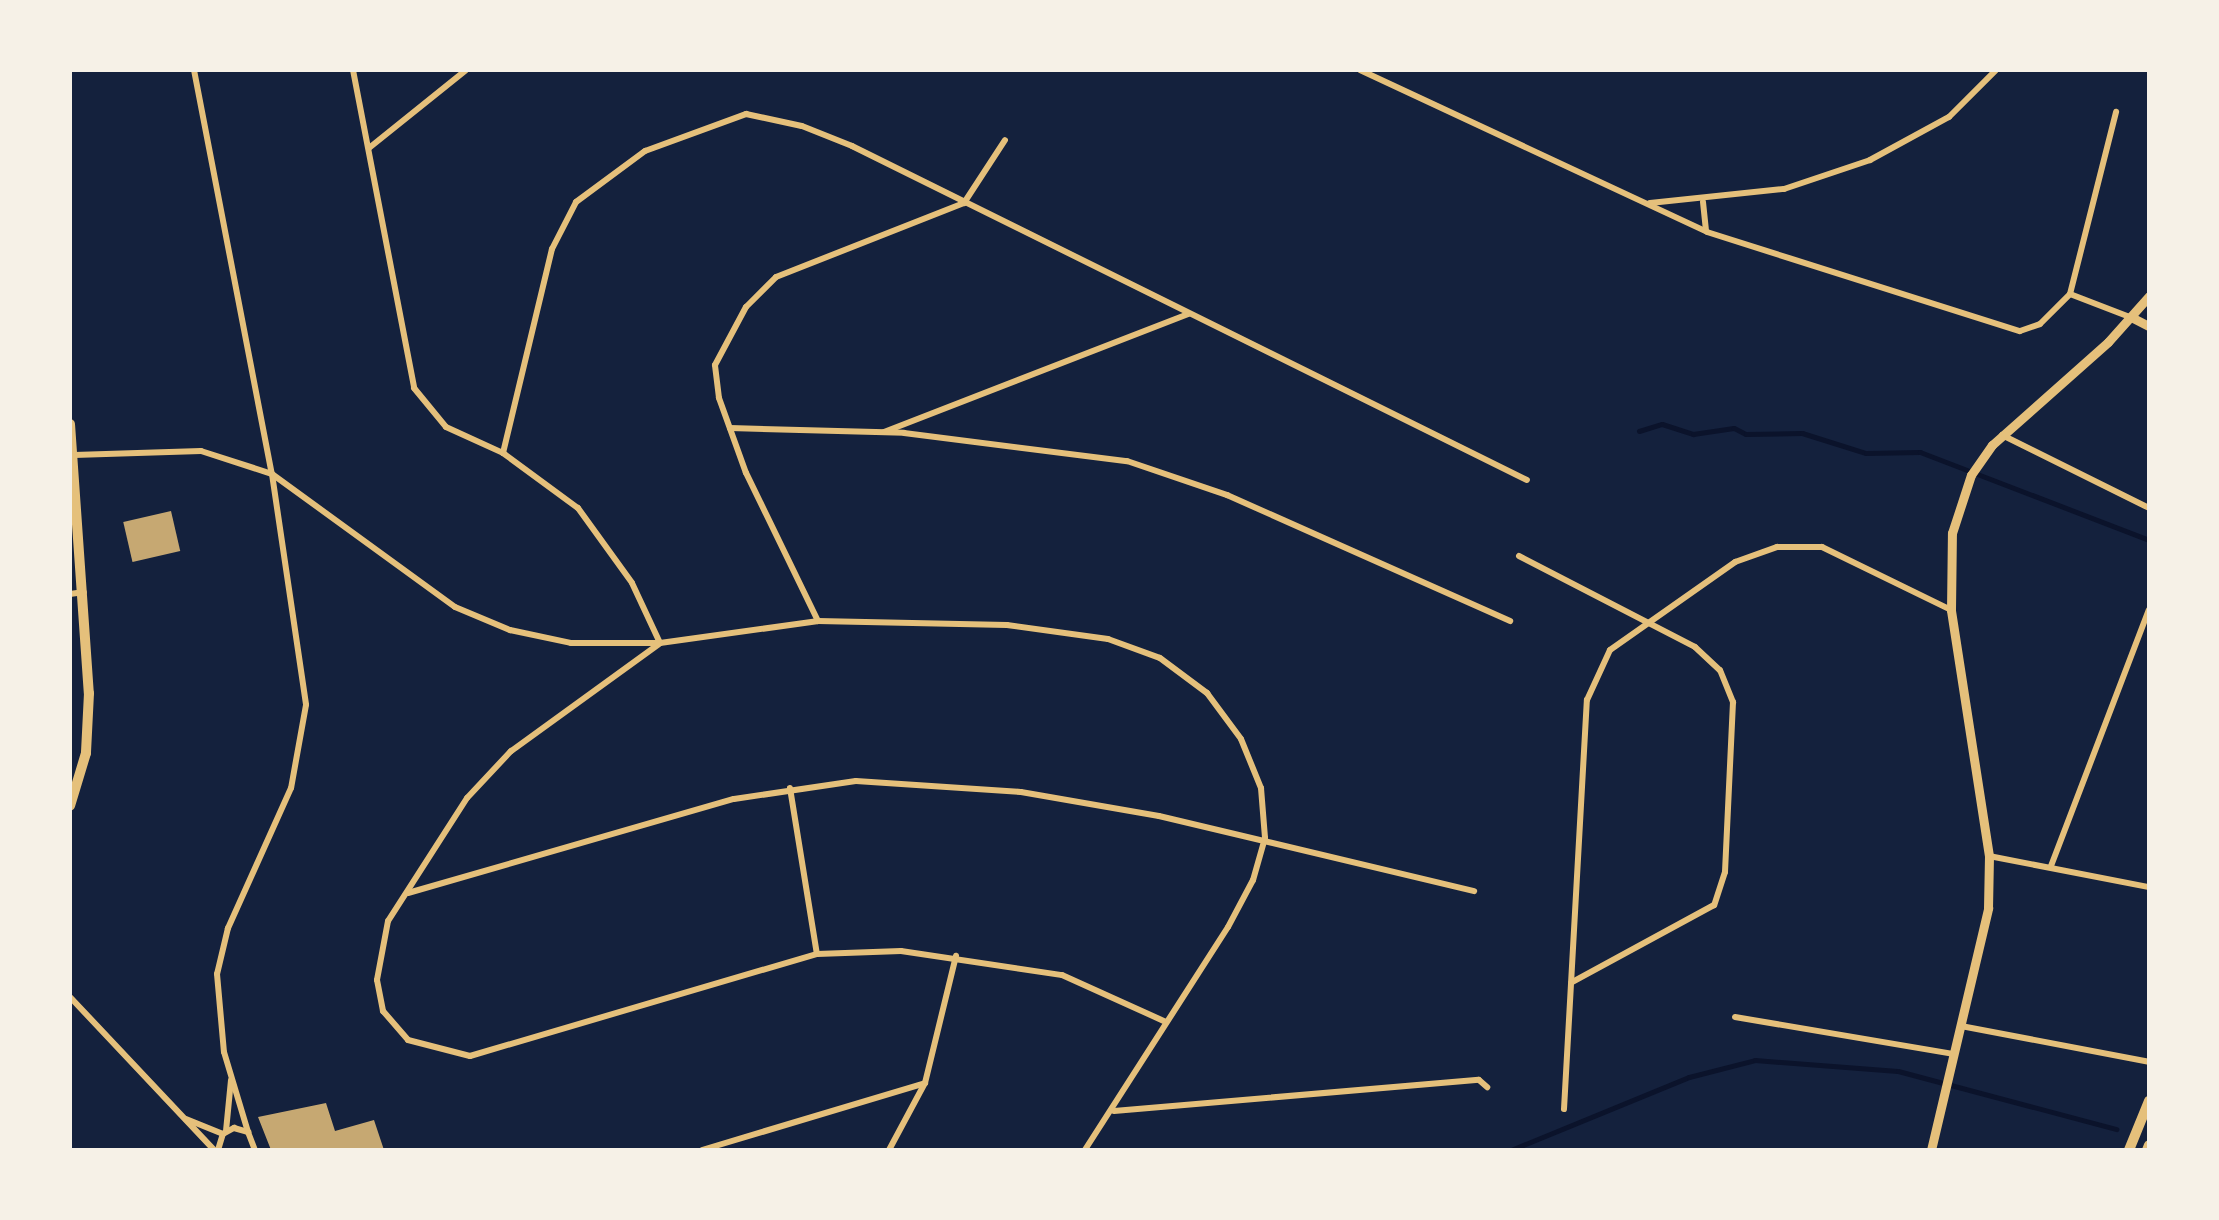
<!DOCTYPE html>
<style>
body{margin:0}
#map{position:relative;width:2219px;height:1220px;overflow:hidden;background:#14213d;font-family:"Space Grotesk",sans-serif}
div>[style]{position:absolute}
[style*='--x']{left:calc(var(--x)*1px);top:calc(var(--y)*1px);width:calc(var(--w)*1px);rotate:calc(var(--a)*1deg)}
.stream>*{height:5px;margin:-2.5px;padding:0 2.5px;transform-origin:2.5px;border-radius:2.5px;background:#0b132b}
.building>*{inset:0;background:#c6a872;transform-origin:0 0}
.minor>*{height:6px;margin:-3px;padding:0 3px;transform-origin:3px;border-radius:3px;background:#e5c07b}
.tertiary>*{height:9px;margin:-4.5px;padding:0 4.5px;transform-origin:4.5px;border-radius:4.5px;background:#e5c07b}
.secondary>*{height:10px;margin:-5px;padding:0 5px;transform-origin:5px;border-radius:5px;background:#e5c07b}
span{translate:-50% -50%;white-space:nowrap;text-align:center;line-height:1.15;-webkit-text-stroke:9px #f6f1e7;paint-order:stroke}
.frame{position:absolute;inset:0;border:72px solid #f6f1e7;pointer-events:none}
</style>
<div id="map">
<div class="stream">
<div style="--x:1639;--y:431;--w:24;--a:-17"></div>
<div style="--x:1662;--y:424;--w:33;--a:18"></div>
<div style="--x:1693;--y:434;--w:41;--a:-8.3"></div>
<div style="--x:1734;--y:428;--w:13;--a:27"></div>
<div style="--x:1746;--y:434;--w:56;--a:-1"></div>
<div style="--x:1802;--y:433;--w:67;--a:17.4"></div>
<div style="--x:1866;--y:453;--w:54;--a:-1.1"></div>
<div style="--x:1920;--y:452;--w:245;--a:21"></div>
<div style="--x:1511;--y:1150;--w:192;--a:-22.3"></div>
<div style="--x:1689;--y:1077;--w:68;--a:-14.4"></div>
<div style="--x:1755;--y:1060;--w:143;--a:4.4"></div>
<div style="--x:1898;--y:1071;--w:226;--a:14.9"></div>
</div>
<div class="building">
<div style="left:171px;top:511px;width:41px;height:49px;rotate:77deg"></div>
<div style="clip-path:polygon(326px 1103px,335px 1131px,374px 1120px,384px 1150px,271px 1150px,258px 1117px)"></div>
</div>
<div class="minor">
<div style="--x:194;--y:70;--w:411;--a:79.1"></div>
<div style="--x:272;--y:474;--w:233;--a:81.6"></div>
<div style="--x:306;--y:705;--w:84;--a:100.2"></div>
<div style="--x:291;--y:788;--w:154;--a:114.2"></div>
<div style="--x:228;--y:928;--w:47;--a:103.4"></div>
<div style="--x:217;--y:974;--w:78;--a:84.9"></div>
<div style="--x:224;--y:1052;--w:84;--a:73.3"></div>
<div style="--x:353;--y:70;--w:324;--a:79.1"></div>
<div style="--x:414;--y:388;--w:50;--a:50.6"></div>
<div style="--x:446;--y:427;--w:63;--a:24.5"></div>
<div style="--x:503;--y:453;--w:93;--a:36.3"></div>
<div style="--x:578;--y:508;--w:92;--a:54.2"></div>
<div style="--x:632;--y:583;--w:66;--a:65"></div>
<div style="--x:1360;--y:70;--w:383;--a:25"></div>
<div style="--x:1707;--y:232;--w:328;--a:17.6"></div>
<div style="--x:2020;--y:331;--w:21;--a:-19"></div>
<div style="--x:2040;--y:324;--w:42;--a:-45"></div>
<div style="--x:2070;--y:294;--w:188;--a:-75.8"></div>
<div style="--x:369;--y:148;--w:124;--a:-38.8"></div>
<div style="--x:1703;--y:202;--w:27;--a:84"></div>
<div style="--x:1650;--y:203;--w:135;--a:-6"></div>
<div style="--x:1784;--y:189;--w:91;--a:-18.6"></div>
<div style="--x:1870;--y:160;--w:90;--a:-28.6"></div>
<div style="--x:1949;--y:117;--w:66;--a:-45"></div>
<div style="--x:2070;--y:294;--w:64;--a:21"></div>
<div style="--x:730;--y:428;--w:174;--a:1.6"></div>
<div style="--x:904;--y:433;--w:225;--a:7.2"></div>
<div style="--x:1127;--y:461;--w:106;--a:18.8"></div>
<div style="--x:1227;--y:495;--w:310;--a:24"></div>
<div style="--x:884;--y:432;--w:327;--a:-21.2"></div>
<div style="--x:2002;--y:435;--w:164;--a:26.4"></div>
<div style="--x:503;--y:453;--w:210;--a:-76.5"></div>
<div style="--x:552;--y:249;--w:53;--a:-62.9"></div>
<div style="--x:576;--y:202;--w:86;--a:-36.5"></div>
<div style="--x:645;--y:151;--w:108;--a:-20.1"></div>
<div style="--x:746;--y:114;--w:57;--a:12.1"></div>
<div style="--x:802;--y:126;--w:54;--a:21.8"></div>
<div style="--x:852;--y:146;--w:753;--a:26.33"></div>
<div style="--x:74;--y:455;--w:127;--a:-1.8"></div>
<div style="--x:201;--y:451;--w:75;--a:17.9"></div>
<div style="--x:272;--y:474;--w:226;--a:36"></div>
<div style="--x:455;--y:607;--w:60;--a:22.7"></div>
<div style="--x:510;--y:630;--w:62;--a:12"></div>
<div style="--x:571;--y:643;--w:89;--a:0"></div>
<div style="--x:660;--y:643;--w:160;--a:-7.9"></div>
<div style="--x:818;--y:621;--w:189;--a:1.2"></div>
<div style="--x:1007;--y:625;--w:102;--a:7.9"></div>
<div style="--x:1108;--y:639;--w:55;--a:20.1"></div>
<div style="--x:1160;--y:658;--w:59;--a:36.7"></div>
<div style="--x:1207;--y:693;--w:57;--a:53.5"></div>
<div style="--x:1241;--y:739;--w:53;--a:67.8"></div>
<div style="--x:1261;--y:788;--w:50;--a:85.4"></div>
<div style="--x:1265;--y:838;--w:44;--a:105.9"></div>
<div style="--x:1253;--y:880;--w:53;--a:118"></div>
<div style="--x:1228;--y:927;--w:265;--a:122.7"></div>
<div style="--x:1519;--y:556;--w:198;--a:27.3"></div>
<div style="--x:1695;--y:647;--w:34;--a:43"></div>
<div style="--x:1720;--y:670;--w:35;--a:68"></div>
<div style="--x:1733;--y:702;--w:170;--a:92.7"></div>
<div style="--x:1725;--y:872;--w:35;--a:108"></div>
<div style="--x:1714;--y:905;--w:162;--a:151.5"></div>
<div style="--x:70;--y:594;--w:14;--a:-8"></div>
<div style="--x:818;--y:621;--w:165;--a:-115.9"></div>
<div style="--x:746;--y:473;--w:80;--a:-109.8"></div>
<div style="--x:719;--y:398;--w:33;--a:-97"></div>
<div style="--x:715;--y:365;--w:66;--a:-61.9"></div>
<div style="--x:746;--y:307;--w:42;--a:-45"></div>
<div style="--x:776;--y:277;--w:202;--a:-21.5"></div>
<div style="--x:964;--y:203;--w:75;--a:-56.9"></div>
<div style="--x:659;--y:644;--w:183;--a:144.1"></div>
<div style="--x:511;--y:751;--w:64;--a:133.1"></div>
<div style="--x:467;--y:798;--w:146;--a:122.7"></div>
<div style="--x:388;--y:921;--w:60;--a:100.6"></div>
<div style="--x:377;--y:980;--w:32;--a:79"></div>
<div style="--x:383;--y:1011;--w:38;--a:49"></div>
<div style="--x:408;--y:1040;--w:64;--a:14.5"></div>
<div style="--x:470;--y:1056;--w:362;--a:-16.4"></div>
<div style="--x:817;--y:954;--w:84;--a:-2"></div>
<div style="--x:901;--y:951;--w:163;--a:8.5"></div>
<div style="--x:1062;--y:975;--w:114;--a:24.3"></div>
<div style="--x:790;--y:788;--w:168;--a:80.8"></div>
<div style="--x:1989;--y:856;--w:163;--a:11"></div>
<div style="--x:2051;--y:866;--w:274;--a:-69.1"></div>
<div style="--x:408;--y:893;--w:339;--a:-16.1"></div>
<div style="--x:734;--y:799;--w:123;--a:-8.4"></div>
<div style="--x:856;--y:781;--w:165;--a:3.8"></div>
<div style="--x:1021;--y:792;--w:140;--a:9.9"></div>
<div style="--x:1159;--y:816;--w:324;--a:13.4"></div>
<div style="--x:70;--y:997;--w:210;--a:46.7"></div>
<div style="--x:1735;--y:1017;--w:221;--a:9.6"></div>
<div style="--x:1961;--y:1026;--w:191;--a:10.8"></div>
<div style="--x:1564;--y:1109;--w:410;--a:-86.8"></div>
<div style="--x:1587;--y:700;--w:55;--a:-65.3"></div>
<div style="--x:1610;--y:650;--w:153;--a:-35.1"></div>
<div style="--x:1735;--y:562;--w:45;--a:-19.7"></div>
<div style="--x:1777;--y:547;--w:45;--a:0"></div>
<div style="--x:1822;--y:547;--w:144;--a:26"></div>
<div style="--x:1114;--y:1111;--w:366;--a:-4.9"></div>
<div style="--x:1479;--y:1080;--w:11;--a:41"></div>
<div style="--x:186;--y:1119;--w:40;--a:22"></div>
<div style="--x:226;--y:1131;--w:51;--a:-84.4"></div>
<div style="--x:218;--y:1150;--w:17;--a:-73"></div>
<div style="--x:223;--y:1134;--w:13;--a:-29"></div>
<div style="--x:234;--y:1128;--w:15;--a:16"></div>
<div style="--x:248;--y:1132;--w:19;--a:69"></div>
<div style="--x:702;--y:1150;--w:233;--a:-16.7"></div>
<div style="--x:889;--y:1150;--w:76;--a:-61.8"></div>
<div style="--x:925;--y:1083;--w:131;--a:-76.3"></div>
</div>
<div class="tertiary">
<div style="--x:2133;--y:318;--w:18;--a:27"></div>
<div style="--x:1931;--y:1150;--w:249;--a:-76.7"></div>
<div style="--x:1988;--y:908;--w:52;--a:-88.9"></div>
<div style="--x:1989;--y:856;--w:249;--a:-98.8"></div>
<div style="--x:1951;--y:610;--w:77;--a:-89.3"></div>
<div style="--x:1952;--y:533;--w:61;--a:-71.9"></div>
<div style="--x:1971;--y:475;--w:37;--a:-55"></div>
<div style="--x:1992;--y:445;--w:155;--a:-41.6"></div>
<div style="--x:2108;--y:342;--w:62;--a:-48.3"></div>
</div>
<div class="secondary">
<div style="--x:70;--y:424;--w:270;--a:86"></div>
<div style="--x:89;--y:693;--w:60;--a:92.9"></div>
<div style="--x:86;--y:753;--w:55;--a:106.8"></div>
<div style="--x:2129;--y:1150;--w:53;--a:-67.8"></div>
<div style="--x:2147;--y:1150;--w:5;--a:-68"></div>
</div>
<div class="frame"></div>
</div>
